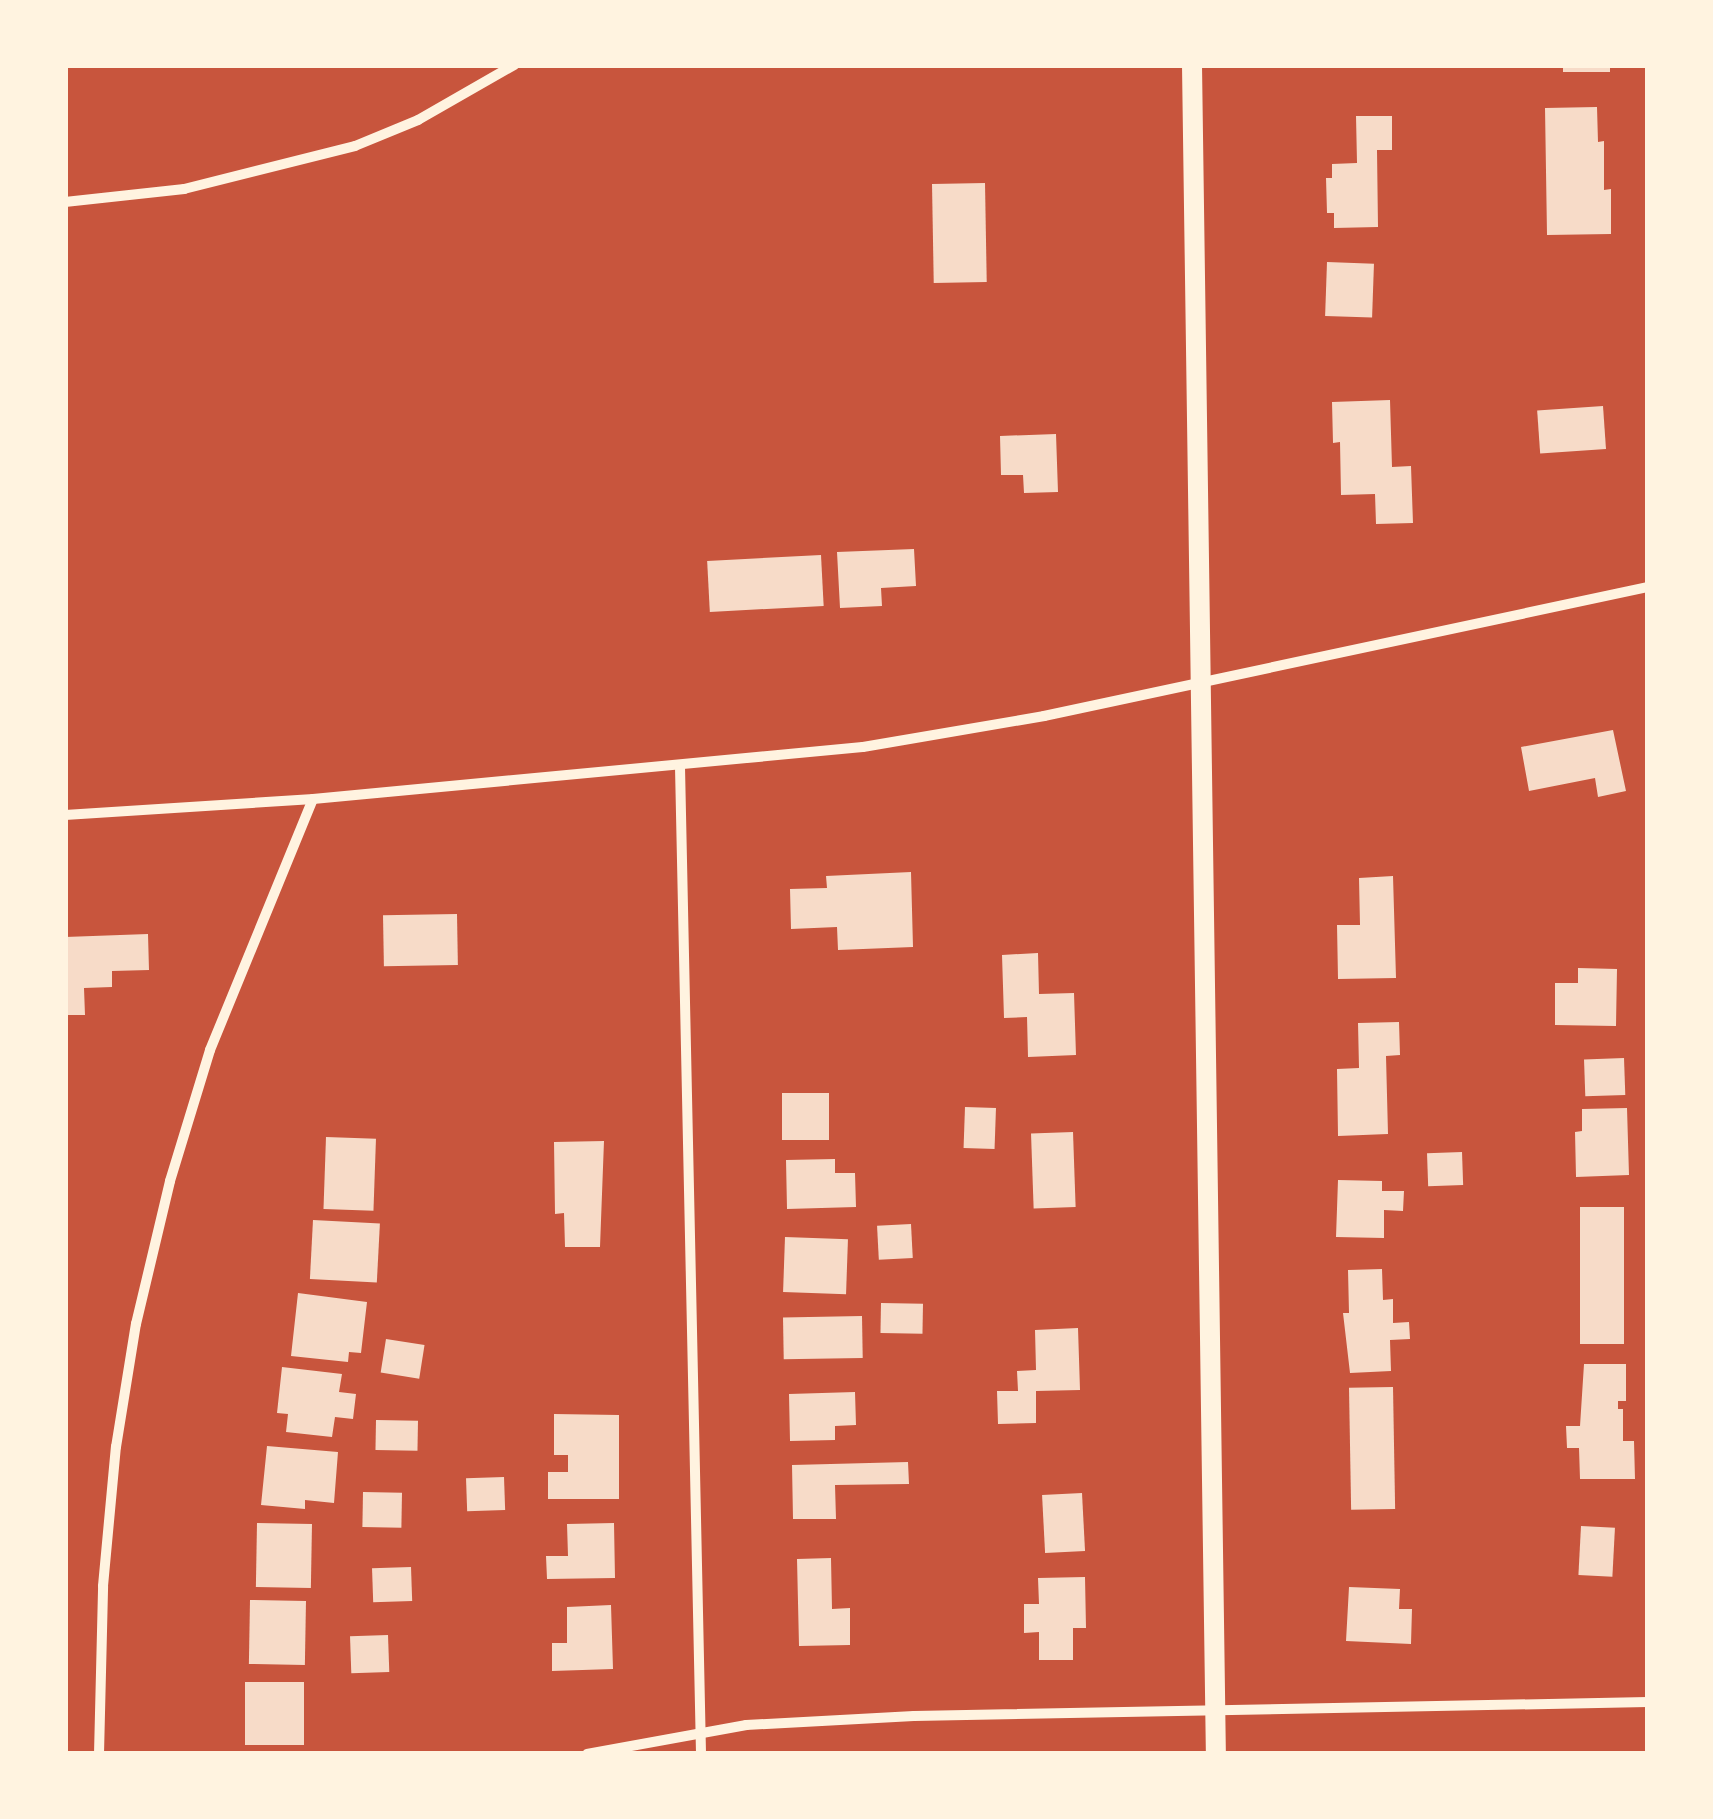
<!DOCTYPE html>
<style>
body{margin:0}
#map{position:relative;width:1713px;height:1819px;overflow:hidden;background:#c8553d;font-family:"Asap Condensed",sans-serif}
div>[style]{position:absolute}
[style*='--x']{left:calc(var(--x)*1px);top:calc(var(--y)*1px);width:calc(var(--w)*1px);rotate:calc(var(--a)*1deg)}
.building>*{inset:0;background:#f7dbc8;transform-origin:0 0}
.minor>*{height:10px;margin:-5px;padding:0 5px;transform-origin:5px;border-radius:5px;background:#fff3e0}
.secondary>*{height:20px;margin:-10px;padding:0 10px;transform-origin:10px;border-radius:10px;background:#fff3e0}
span{translate:-50% -50%;white-space:nowrap;text-align:center;line-height:1.15;-webkit-text-stroke:10px #fff3e0;paint-order:stroke}
.frame{position:absolute;inset:0;border:68px solid #fff3e0;pointer-events:none}
</style>
<div id="map">
<div class="building">
<div style="left:1563px;top:65px;width:47px;height:7px"></div>
<div style="clip-path:polygon(1597px 107px,1598px 142px,1604px 141px,1604px 190px,1611px 189px,1611px 234px,1547px 235px,1545px 108px)"></div>
<div style="clip-path:polygon(1356px 116px,1392px 116px,1392px 150px,1377px 150px,1378px 227px,1334px 228px,1334px 213px,1327px 213px,1326px 178px,1332px 178px,1332px 164px,1357px 163px)"></div>
<div style="left:985px;top:183px;width:99px;height:53px;rotate:89deg"></div>
<div style="left:1327px;top:262px;width:47px;height:54px;rotate:2deg"></div>
<div style="clip-path:polygon(1390px 400px,1392px 467px,1411px 466px,1413px 523px,1376px 524px,1375px 494px,1341px 495px,1340px 442px,1333px 443px,1332px 402px)"></div>
<div style="left:1603px;top:406px;width:43px;height:66px;rotate:86deg"></div>
<div style="clip-path:polygon(1056px 434px,1058px 492px,1024px 493px,1023px 475px,1001px 475px,1000px 436px)"></div>
<div style="clip-path:polygon(914px 549px,916px 586px,881px 588px,882px 606px,840px 608px,837px 552px)"></div>
<div style="left:821px;top:555px;width:51px;height:114px;rotate:87deg"></div>
<div style="clip-path:polygon(1613px 730px,1626px 791px,1598px 797px,1595px 778px,1529px 791px,1521px 747px)"></div>
<div style="clip-path:polygon(911px 872px,913px 947px,838px 950px,837px 927px,791px 929px,790px 889px,827px 888px,826px 876px)"></div>
<div style="clip-path:polygon(1393px 876px,1396px 978px,1338px 979px,1337px 925px,1360px 925px,1359px 878px)"></div>
<div style="left:457px;top:914px;width:51px;height:74px;rotate:89deg"></div>
<div style="clip-path:polygon(148px 934px,149px 970px,112px 971px,112px 987px,84px 988px,85px 1015px,65px 1015px,65px 937px)"></div>
<div style="clip-path:polygon(1038px 953px,1039px 994px,1074px 993px,1076px 1055px,1028px 1057px,1027px 1017px,1004px 1018px,1002px 955px)"></div>
<div style="clip-path:polygon(1578px 968px,1617px 969px,1616px 1026px,1555px 1025px,1555px 983px,1578px 983px)"></div>
<div style="clip-path:polygon(1399px 1022px,1400px 1055px,1386px 1056px,1388px 1134px,1338px 1136px,1337px 1069px,1359px 1068px,1358px 1023px)"></div>
<div style="left:1624px;top:1058px;width:37px;height:40px;rotate:88deg"></div>
<div style="left:782px;top:1093px;width:47px;height:47px"></div>
<div style="left:965px;top:1107px;width:31px;height:41px;rotate:2deg"></div>
<div style="clip-path:polygon(1627px 1108px,1629px 1175px,1576px 1177px,1575px 1132px,1582px 1131px,1582px 1109px)"></div>
<div style="left:1073px;top:1132px;width:75px;height:42px;rotate:88deg"></div>
<div style="left:326px;top:1137px;width:50px;height:72px;rotate:2deg"></div>
<div style="clip-path:polygon(604px 1141px,600px 1247px,565px 1247px,564px 1213px,555px 1214px,554px 1142px)"></div>
<div style="left:1462px;top:1152px;width:33px;height:35px;rotate:88deg"></div>
<div style="clip-path:polygon(835px 1159px,835px 1173px,855px 1173px,856px 1207px,787px 1209px,786px 1160px)"></div>
<div style="clip-path:polygon(1338px 1180px,1382px 1181px,1382px 1191px,1404px 1191px,1403px 1211px,1384px 1210px,1384px 1238px,1336px 1237px)"></div>
<div style="left:1580px;top:1207px;width:44px;height:137px"></div>
<div style="left:313px;top:1220px;width:67px;height:59px;rotate:3deg"></div>
<div style="left:911px;top:1224px;width:34px;height:34px;rotate:87deg"></div>
<div style="left:785px;top:1237px;width:63px;height:55px;rotate:2deg"></div>
<div style="clip-path:polygon(1382px 1269px,1383px 1300px,1393px 1299px,1393px 1323px,1409px 1322px,1410px 1339px,1390px 1340px,1391px 1371px,1350px 1373px,1343px 1313px,1349px 1313px,1348px 1270px)"></div>
<div style="clip-path:polygon(298px 1293px,367px 1302px,361px 1353px,349px 1352px,348px 1362px,291px 1356px)"></div>
<div style="left:881px;top:1303px;width:42px;height:30px;rotate:1deg"></div>
<div style="left:862px;top:1316px;width:42px;height:79px;rotate:89deg"></div>
<div style="clip-path:polygon(1078px 1328px,1080px 1390px,1036px 1391px,1036px 1423px,998px 1424px,997px 1391px,1018px 1391px,1017px 1371px,1036px 1370px,1035px 1330px)"></div>
<div style="left:386px;top:1339px;width:39px;height:34px;rotate:9deg"></div>
<div style="clip-path:polygon(1584px 1364px,1626px 1364px,1626px 1401px,1618px 1401px,1618px 1409px,1623px 1409px,1623px 1441px,1634px 1441px,1635px 1479px,1580px 1479px,1579px 1448px,1567px 1448px,1566px 1426px,1580px 1426px)"></div>
<div style="clip-path:polygon(282px 1367px,342px 1374px,339px 1392px,356px 1394px,353px 1419px,335px 1417px,332px 1437px,286px 1432px,288px 1414px,277px 1413px)"></div>
<div style="left:1393px;top:1387px;width:122px;height:44px;rotate:89deg"></div>
<div style="clip-path:polygon(855px 1392px,856px 1425px,835px 1426px,835px 1440px,790px 1441px,789px 1394px)"></div>
<div style="clip-path:polygon(554px 1414px,619px 1415px,619px 1499px,548px 1499px,548px 1472px,568px 1472px,568px 1455px,554px 1455px)"></div>
<div style="left:376px;top:1420px;width:42px;height:30px;rotate:1deg"></div>
<div style="clip-path:polygon(267px 1446px,338px 1452px,334px 1503px,305px 1500px,305px 1509px,261px 1505px)"></div>
<div style="clip-path:polygon(908px 1462px,909px 1484px,835px 1485px,836px 1519px,793px 1519px,792px 1465px)"></div>
<div style="left:504px;top:1477px;width:33px;height:38px;rotate:88deg"></div>
<div style="left:363px;top:1492px;width:39px;height:35px;rotate:1deg"></div>
<div style="left:1082px;top:1493px;width:58px;height:40px;rotate:87deg"></div>
<div style="left:257px;top:1523px;width:55px;height:64px;rotate:1deg"></div>
<div style="clip-path:polygon(614px 1523px,615px 1578px,547px 1579px,546px 1556px,568px 1556px,567px 1524px)"></div>
<div style="left:1581px;top:1526px;width:34px;height:49px;rotate:3deg"></div>
<div style="clip-path:polygon(831px 1558px,832px 1609px,850px 1608px,850px 1645px,799px 1646px,797px 1559px)"></div>
<div style="left:411px;top:1567px;width:34px;height:39px;rotate:88deg"></div>
<div style="clip-path:polygon(1085px 1577px,1086px 1628px,1073px 1628px,1073px 1660px,1039px 1660px,1039px 1632px,1024px 1633px,1024px 1604px,1039px 1604px,1038px 1578px)"></div>
<div style="clip-path:polygon(1349px 1587px,1400px 1589px,1399px 1609px,1412px 1609px,1411px 1644px,1346px 1641px)"></div>
<div style="left:250px;top:1600px;width:56px;height:64px;rotate:1deg"></div>
<div style="clip-path:polygon(611px 1605px,613px 1669px,552px 1671px,552px 1643px,567px 1643px,567px 1607px)"></div>
<div style="left:388px;top:1635px;width:37px;height:38px;rotate:88deg"></div>
<div style="left:245px;top:1682px;width:59px;height:63px"></div>
</div>
<div class="minor">
<div style="--x:65;--y:202;--w:120;--a:-6.2"></div>
<div style="--x:184;--y:189;--w:176;--a:-14.1"></div>
<div style="--x:355;--y:146;--w:68;--a:-22.4"></div>
<div style="--x:418;--y:120;--w:111;--a:-29.8"></div>
<div style="--x:680;--y:767;--w:987;--a:88.78"></div>
<div style="--x:65;--y:815;--w:249;--a:-3.7"></div>
<div style="--x:313;--y:799;--w:552;--a:-5.4"></div>
<div style="--x:863;--y:747;--w:184;--a:-9.7"></div>
<div style="--x:1044;--y:716;--w:618;--a:-12.06"></div>
<div style="--x:99;--y:1754;--w:168;--a:-88.6"></div>
<div style="--x:103;--y:1586;--w:140;--a:-84.7"></div>
<div style="--x:116;--y:1447;--w:125;--a:-80.8"></div>
<div style="--x:136;--y:1324;--w:147;--a:-76.6"></div>
<div style="--x:170;--y:1181;--w:137;--a:-73"></div>
<div style="--x:210;--y:1050;--w:271;--a:-67.7"></div>
<div style="--x:587;--y:1754;--w:162;--a:-10.3"></div>
<div style="--x:746;--y:1725;--w:168;--a:-3.1"></div>
<div style="--x:914;--y:1716;--w:734;--a:-1.09"></div>
</div>
<div class="secondary">
<div style="--x:1192;--y:65;--w:1689;--a:89.19"></div>
</div>
<div class="frame"></div>
</div>
